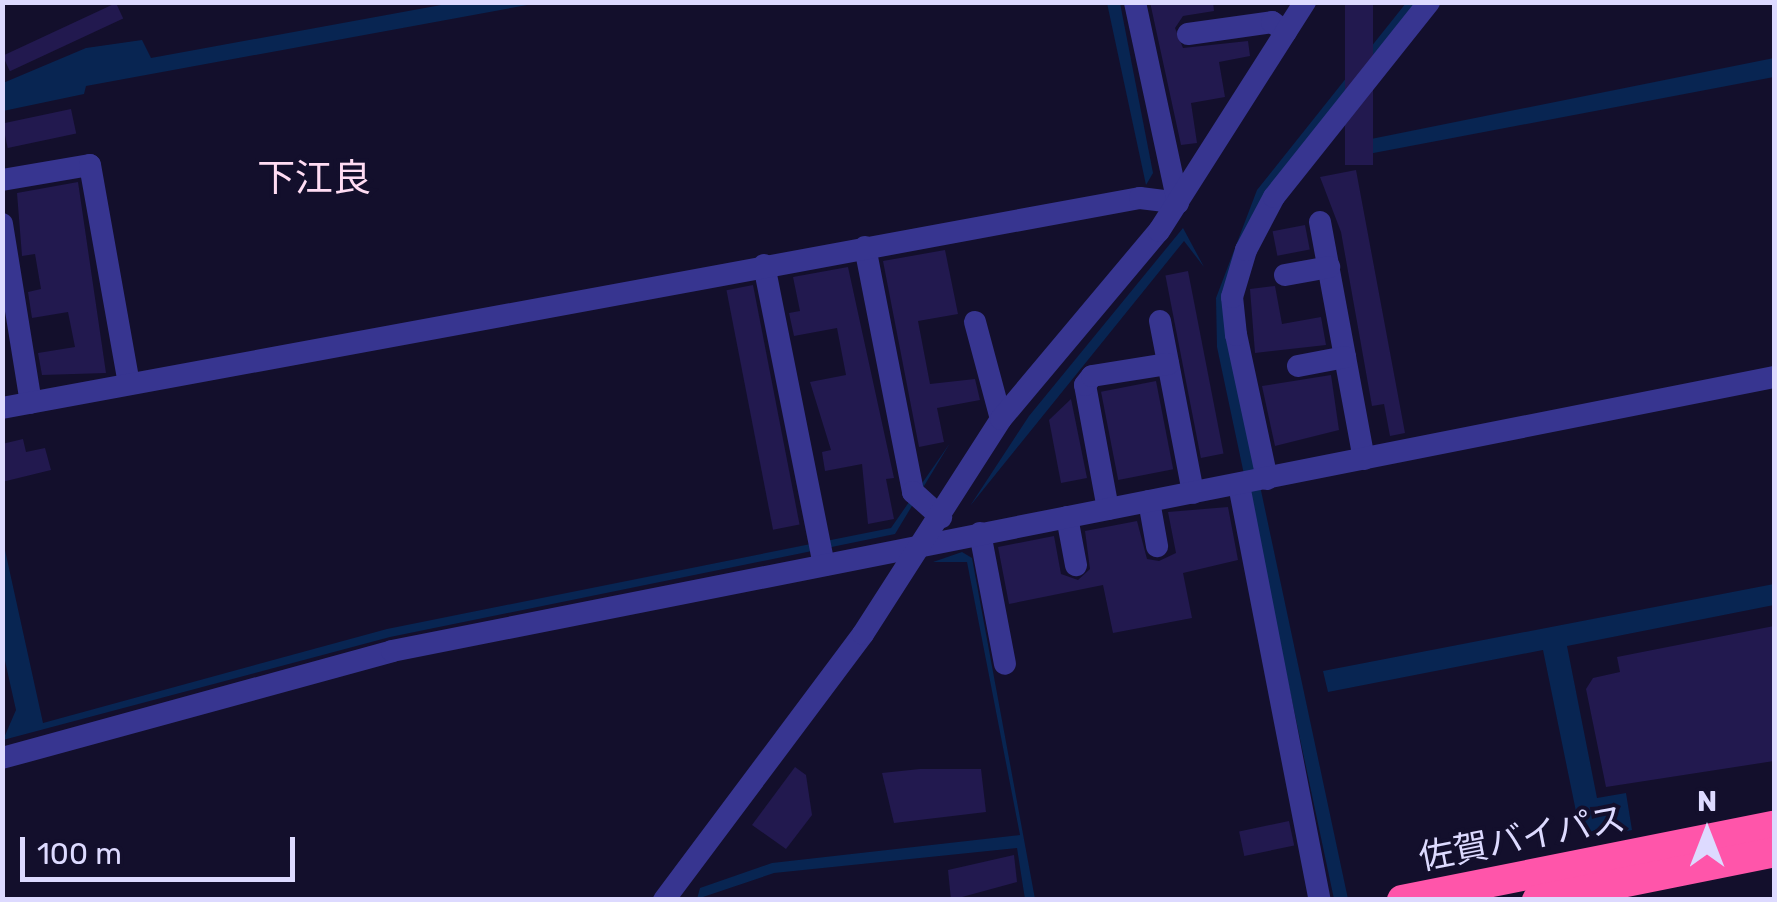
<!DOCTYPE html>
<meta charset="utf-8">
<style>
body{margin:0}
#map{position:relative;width:1777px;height:902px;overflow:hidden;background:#130f2c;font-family:Rubik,"Noto Sans JP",sans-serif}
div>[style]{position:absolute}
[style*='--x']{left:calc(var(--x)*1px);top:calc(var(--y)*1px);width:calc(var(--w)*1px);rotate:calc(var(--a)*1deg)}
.water>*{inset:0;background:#082552}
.building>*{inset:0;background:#22194f;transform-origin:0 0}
.minor>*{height:22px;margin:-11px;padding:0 11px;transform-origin:11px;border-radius:11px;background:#373590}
.highway>*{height:30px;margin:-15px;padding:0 15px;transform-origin:15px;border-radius:15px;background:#f5a}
span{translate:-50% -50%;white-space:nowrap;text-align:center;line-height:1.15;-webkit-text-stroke:8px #130f2c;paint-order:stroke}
.street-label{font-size:35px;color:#dddaff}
.neighbourhood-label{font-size:38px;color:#ffdcf3}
.frame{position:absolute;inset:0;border:5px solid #dddaff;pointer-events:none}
.north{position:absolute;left:1657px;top:782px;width:100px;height:100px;-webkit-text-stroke:8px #130f2c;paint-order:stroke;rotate:0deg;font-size:28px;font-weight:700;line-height:40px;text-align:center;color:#dddaff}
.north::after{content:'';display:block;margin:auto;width:35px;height:45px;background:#dddaff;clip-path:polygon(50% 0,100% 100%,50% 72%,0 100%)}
.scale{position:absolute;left:20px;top:837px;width:275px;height:45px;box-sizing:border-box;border:5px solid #dddaff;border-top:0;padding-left:12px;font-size:30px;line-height:35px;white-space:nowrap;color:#dddaff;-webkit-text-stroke:8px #130f2c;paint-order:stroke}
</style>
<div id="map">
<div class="water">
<div style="clip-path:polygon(452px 3px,538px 3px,86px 86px,84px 94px,3px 111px,3px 83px,86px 48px,142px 40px,151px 58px)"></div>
<div style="clip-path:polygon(1107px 3px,1120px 3px,1153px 173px,1146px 185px)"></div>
<div style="clip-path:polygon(1406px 3px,1420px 3px,1268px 197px,1230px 345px,1348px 899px,1334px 899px,1217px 347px,1216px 298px,1257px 190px)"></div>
<div style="clip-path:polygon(1774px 58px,1774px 77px,1363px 155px,1361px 141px)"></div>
<div style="clip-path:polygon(1183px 228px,1204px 267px,1184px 241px,970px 506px,1029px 416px)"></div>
<div style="clip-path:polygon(950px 443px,895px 534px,390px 637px,3px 740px,16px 710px,3px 652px,3px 541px,43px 723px,387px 629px,891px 528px)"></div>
<div style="clip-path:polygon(962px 552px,972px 558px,1035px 899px,1025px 899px,1017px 848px,774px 873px,697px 899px,700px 888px,772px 863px,1020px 835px,967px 562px,933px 562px)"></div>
<div style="clip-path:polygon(1774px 584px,1774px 605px,1567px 646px,1597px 798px,1626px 793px,1632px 830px,1623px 832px,1614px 822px,1581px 836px,1543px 650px,1328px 692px,1323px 671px)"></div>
</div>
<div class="building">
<div style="clip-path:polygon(1150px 2px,1213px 2px,1214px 11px,1183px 16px,1175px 28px,1183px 48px,1248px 41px,1250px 56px,1219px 62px,1225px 97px,1191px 103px,1197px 143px,1181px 145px)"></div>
<div style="left:1345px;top:2px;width:28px;height:163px"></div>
<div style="left:116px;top:3px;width:17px;height:125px;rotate:65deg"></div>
<div style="left:71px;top:109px;width:25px;height:70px;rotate:78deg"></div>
<div style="clip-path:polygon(1356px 170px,1405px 433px,1390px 436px,1384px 404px,1372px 406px,1341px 232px,1320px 177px)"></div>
<div style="clip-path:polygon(78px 182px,106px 373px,42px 375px,38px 353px,75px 347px,68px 312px,32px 318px,28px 292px,41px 289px,35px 254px,22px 256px,17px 193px)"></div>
<div style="left:1305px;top:225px;width:25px;height:33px;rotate:79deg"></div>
<div style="clip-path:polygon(945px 250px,958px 314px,918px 321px,930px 384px,975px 379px,980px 400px,937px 408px,944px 442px,919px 447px,883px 261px)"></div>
<div style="clip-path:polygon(848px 267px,894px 478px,886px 479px,894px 519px,868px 524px,862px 464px,825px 471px,822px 452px,831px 450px,810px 382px,846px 375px,837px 328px,794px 336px,789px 313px,800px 311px,793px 277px)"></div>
<div style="left:1188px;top:271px;width:186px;height:23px;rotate:79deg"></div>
<div style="left:753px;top:285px;width:244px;height:27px;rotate:79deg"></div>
<div style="clip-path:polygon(1275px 286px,1282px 324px,1321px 317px,1326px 345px,1255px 353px,1250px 289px)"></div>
<div style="clip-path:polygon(1331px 375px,1339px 430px,1275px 446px,1262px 386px)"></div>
<div style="left:1156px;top:381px;width:90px;height:56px;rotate:79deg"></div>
<div style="clip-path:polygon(1071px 399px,1087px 478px,1061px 483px,1049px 420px)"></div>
<div style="clip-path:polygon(23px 439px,26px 452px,45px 448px,51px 470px,2px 482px,2px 444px)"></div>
<div style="clip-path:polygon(1228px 507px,1238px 560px,1183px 573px,1192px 618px,1113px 633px,1103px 585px,1009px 604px,998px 547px,1054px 536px,1061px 574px,1078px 580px,1090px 569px,1085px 531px,1137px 521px,1147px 559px,1159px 561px,1176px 553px,1168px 512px)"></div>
<div style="clip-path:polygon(1774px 626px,1774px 761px,1606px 787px,1586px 689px,1593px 678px,1620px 672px,1617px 657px)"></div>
<div style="clip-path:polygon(795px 767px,806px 775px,812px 815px,786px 849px,752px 825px)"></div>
<div style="clip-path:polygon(920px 769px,981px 769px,986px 812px,894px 823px,882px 773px)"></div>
<div style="left:1289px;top:821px;width:25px;height:51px;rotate:78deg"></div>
<div style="clip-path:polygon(1014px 855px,1017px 882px,951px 900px,948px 870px)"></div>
</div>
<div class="minor">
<div style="--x:1188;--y:34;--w:85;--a:-8.1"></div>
<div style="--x:1272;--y:22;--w:17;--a:36"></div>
<div style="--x:2;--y:180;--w:89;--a:-9.7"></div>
<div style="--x:90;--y:165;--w:222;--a:79.9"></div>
<div style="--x:1320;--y:222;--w:241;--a:79.5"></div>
<div style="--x:2;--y:224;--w:181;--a:80.8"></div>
<div style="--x:865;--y:247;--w:250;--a:78.9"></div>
<div style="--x:913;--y:492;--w:38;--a:42"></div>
<div style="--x:764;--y:265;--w:306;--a:78.7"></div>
<div style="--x:1285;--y:275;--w:45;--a:-10.3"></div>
<div style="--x:1160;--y:321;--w:175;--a:79.1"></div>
<div style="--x:975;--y:322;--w:100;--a:75"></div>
<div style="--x:1298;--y:366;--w:48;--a:-10.8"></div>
<div style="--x:2;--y:408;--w:1157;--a:-10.46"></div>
<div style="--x:1140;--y:198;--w:38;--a:7"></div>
<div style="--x:1178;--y:203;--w:206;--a:-102.1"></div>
<div style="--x:1267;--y:479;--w:147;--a:-102.1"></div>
<div style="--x:1236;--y:335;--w:38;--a:-96"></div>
<div style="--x:1232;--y:297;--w:49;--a:-73.4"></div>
<div style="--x:1246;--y:250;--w:60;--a:-62.2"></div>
<div style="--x:1274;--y:197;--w:249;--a:-51.5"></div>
<div style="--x:1239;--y:485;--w:423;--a:79"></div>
<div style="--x:1149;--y:501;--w:46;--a:79.9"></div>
<div style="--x:1108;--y:509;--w:126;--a:-100.5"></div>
<div style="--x:1085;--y:385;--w:11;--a:-52"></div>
<div style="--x:1092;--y:376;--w:77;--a:-9"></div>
<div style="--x:1067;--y:517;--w:49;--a:79.4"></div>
<div style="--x:980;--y:533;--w:133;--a:79.2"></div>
<div style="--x:2;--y:758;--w:404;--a:-15.3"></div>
<div style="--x:392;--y:651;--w:1409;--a:-11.21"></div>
<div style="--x:664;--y:900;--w:332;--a:-53.2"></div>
<div style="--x:863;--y:634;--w:255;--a:-57.3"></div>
<div style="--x:1001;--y:419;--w:246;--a:-50"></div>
<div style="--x:1159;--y:231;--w:272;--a:-57.5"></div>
</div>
<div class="highway">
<div style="--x:1402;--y:900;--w:379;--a:-11.3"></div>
<div style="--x:1537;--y:900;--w:242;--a:-11.4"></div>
</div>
<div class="street-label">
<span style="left:1522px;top:838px;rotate:-11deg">佐賀バイパス</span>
</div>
<div class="neighbourhood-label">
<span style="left:314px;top:179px">下江良</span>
</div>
<div class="frame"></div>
<div class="north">N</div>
<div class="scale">100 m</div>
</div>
